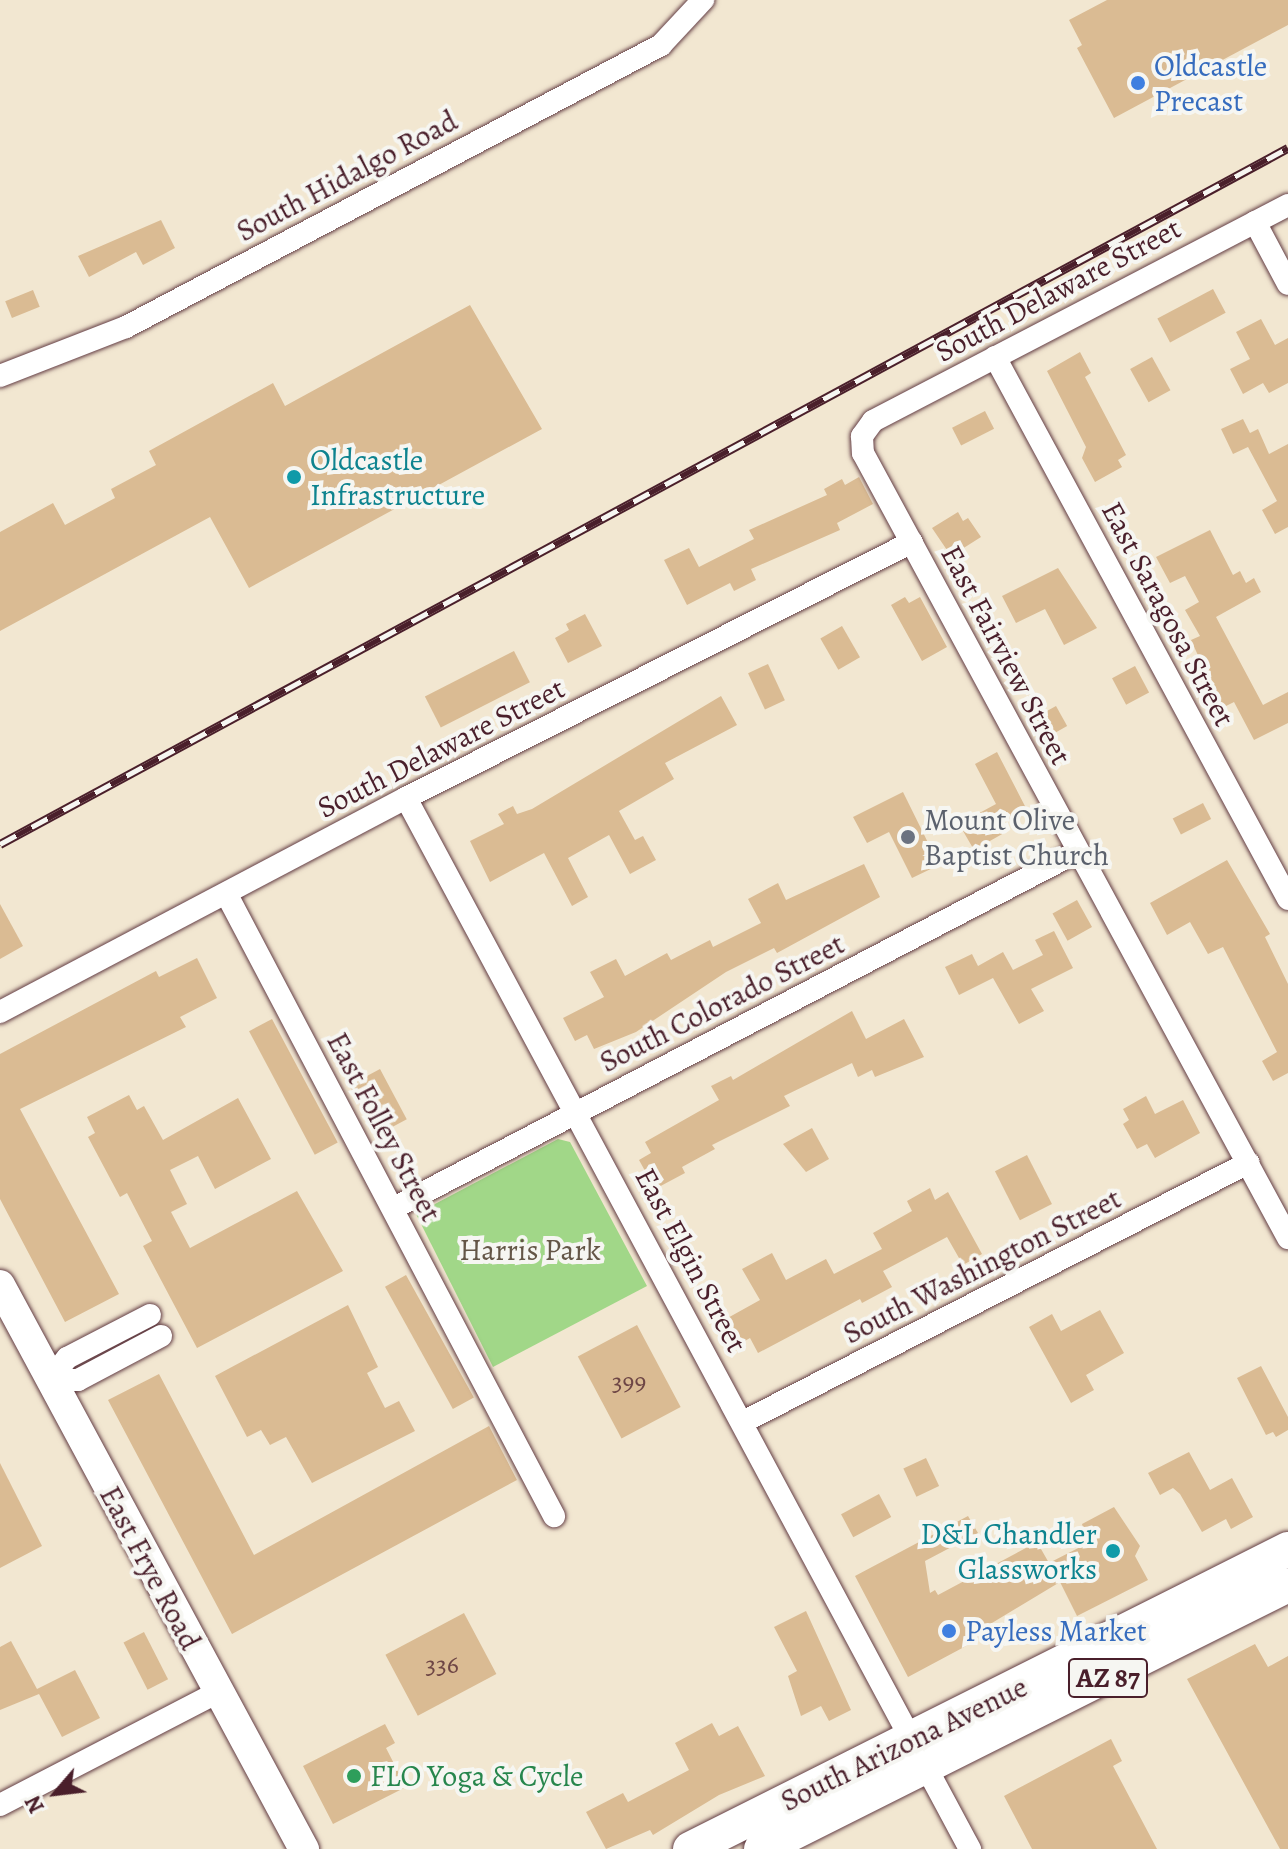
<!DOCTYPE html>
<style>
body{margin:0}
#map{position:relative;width:1288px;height:1849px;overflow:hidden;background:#f2e7d1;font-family:Alegreya,serif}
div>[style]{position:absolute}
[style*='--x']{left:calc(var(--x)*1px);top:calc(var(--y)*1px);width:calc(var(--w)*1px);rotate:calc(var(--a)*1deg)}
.green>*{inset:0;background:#a1d788}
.building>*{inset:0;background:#dabb93;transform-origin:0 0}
.roads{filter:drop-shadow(0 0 2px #633d44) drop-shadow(0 0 2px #633d44)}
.street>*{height:22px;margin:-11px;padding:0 11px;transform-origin:11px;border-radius:11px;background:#fff}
.secondary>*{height:30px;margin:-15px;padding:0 15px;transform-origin:15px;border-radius:15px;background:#fff}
.primary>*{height:34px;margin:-17px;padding:0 17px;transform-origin:17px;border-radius:17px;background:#fff}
.rail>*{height:9px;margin-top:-4.5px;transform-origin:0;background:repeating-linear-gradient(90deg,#f6f6f2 0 18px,#4a1f2b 0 36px);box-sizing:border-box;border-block:2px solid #4a1f2b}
.dots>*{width:22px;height:22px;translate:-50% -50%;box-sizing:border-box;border:4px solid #f6f6f2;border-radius:50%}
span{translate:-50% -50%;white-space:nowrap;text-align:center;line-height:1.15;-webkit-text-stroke:8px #f6f6f2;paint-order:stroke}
.number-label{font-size:26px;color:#6e4645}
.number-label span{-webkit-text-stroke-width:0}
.shield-label span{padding:2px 6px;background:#f6f6f2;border:2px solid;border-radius:6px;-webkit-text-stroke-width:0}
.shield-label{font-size:28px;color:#4a1f2b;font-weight:700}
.shop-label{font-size:30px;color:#366cbe}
.left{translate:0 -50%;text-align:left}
.street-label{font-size:30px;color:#4a1f2b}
.culture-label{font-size:30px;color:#0d838f}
.right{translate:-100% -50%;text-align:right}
.worship-label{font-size:30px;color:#5b616d}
.park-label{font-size:30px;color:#645647}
.leisure-label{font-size:30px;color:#27864d}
.north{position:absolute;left:16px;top:1753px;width:80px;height:80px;-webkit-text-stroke:6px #f6f6f2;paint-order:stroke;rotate:242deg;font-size:22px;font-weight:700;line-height:32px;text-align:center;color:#4a1f2b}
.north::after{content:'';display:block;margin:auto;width:28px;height:36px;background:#4a1f2b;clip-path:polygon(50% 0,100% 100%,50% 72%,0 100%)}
</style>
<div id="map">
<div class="green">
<div style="clip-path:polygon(558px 1139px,570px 1142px,647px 1286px,493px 1367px,416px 1214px)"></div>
</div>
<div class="building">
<div style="clip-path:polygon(1107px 0,1288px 0,1288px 25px,1114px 118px,1077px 48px,1082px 45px,1069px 20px)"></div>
<div style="clip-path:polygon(161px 220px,175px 248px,143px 265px,136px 252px,89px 277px,78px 256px)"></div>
<div style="left:1213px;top:289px;width:27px;height:63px;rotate:62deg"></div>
<div style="left:33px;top:290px;width:18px;height:30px;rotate:68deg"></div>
<div style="clip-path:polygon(470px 305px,542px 429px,249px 588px,210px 517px,0 631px,0 532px,53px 503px,65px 525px,115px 498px,111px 489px,156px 465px,149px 451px,273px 383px,285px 406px)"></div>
<div style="clip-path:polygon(1261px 319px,1275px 345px,1288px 338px,1288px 383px,1269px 393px,1263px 383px,1243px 394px,1230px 369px,1250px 359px,1236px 332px)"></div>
<div style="clip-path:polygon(1080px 352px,1091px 373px,1085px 377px,1126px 455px,1118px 460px,1122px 467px,1095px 482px,1082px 458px,1086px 447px,1047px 371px)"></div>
<div style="left:1152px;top:357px;width:38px;height:25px;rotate:61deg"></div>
<div style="left:985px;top:411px;width:20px;height:37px;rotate:63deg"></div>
<div style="clip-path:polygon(1243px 419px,1250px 433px,1258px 429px,1269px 454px,1288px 444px,1288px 527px,1275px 534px,1262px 510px,1277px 501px,1248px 447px,1233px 454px,1221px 429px)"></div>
<div style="clip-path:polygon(859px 477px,873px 504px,837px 523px,840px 530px,751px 569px,756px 580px,734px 591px,730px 583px,687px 605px,664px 560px,689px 548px,699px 567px,754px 539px,749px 530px,827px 495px,824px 489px,842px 479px,845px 485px)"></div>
<div style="clip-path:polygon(958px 512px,963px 521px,968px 518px,981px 537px,951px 556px,932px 528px)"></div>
<div style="clip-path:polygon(1210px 530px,1233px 575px,1240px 571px,1246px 583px,1254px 578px,1261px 592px,1216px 617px,1263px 705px,1288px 692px,1288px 723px,1254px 740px,1234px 702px,1222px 708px,1191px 640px,1200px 636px,1185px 610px,1199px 602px,1185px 576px,1170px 583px,1156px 557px)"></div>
<div style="clip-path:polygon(1058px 568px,1097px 628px,1064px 645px,1045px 609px,1016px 623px,1002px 596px)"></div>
<div style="clip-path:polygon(905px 597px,909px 603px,920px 597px,947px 647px,922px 661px,891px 605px)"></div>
<div style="clip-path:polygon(585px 614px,602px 646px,568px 663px,555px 638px,569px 630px,566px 624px)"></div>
<div style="left:842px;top:626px;width:36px;height:25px;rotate:60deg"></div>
<div style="left:514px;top:651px;width:35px;height:100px;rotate:63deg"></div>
<div style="left:768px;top:664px;width:40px;height:22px;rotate:65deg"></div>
<div style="left:1135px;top:666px;width:30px;height:26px;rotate:62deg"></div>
<div style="clip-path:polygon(721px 696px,737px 725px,665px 763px,674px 779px,619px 811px,635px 840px,643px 836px,656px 860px,630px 874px,609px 835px,568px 858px,588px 897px,572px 906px,544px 853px,490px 882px,470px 841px,504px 824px,498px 814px,513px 806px,517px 814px,532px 809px)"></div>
<div style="left:1056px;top:706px;width:23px;height:26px;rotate:61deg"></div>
<div style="clip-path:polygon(997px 752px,1027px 810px,999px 824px,1004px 833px,974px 850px,959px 824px,996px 804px,975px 764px)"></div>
<div style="clip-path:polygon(903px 792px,939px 865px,912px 878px,889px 832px,867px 843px,853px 817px)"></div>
<div style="left:1203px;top:803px;width:18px;height:34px;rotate:63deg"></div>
<div style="clip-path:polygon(1227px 860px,1270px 934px,1265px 937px,1288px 984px,1288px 1073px,1273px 1081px,1262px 1061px,1277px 1052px,1223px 947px,1208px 954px,1190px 922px,1167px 935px,1150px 903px)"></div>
<div style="clip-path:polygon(864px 864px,880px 897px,777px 953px,774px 948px,726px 972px,636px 1032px,594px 1049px,587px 1035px,575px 1041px,563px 1018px,604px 997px,590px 972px,616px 959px,625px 976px,667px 953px,671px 960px,710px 940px,713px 947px,761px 923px,748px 899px,778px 883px,786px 900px)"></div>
<div style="left:1077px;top:900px;width:31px;height:28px;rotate:61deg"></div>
<div style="clip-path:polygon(0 904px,23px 946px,0 959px)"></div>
<div style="clip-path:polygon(1054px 931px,1073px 968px,1031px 989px,1044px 1011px,1019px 1024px,993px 978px,959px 995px,945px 967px,972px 954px,978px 966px,1003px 952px,1013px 970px,1043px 955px,1035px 940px)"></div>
<div style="clip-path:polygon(197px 958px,217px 998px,180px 1017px,186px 1027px,20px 1109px,119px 1294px,65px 1322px,0 1199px,0 1054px,156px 971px,159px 977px)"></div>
<div style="clip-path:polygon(852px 1011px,866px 1039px,904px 1019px,924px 1057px,875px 1077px,872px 1070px,858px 1077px,852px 1063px,784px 1096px,790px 1106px,712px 1145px,715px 1149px,682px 1167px,685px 1173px,655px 1189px,639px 1160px,651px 1153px,645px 1142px,719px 1100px,711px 1086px,731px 1076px,733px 1080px)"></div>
<div style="left:272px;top:1019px;width:140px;height:26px;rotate:62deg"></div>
<div style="left:380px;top:1069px;width:57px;height:35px;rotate:62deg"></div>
<div style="clip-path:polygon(129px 1095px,137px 1110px,144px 1106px,163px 1140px,238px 1098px,271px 1159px,215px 1189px,198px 1156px,170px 1170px,187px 1204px,171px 1212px,190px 1248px,297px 1191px,343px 1271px,197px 1348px,143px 1246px,152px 1241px,127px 1193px,120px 1197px,88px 1137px,95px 1133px,87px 1117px)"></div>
<div style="clip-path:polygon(1146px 1096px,1155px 1114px,1183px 1100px,1200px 1133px,1155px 1158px,1147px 1144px,1137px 1149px,1123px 1124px,1129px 1120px,1123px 1109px)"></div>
<div style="clip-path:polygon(812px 1128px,829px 1159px,806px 1172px,783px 1144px)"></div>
<div style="left:1027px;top:1155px;width:55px;height:36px;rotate:63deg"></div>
<div style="clip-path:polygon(930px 1188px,935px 1200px,948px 1192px,982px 1254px,963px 1265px,947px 1237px,883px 1271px,892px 1287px,862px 1303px,860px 1299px,758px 1353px,750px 1338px,738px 1345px,724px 1320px,760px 1300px,742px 1269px,772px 1253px,786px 1280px,826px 1259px,834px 1274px,882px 1249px,873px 1233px,912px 1211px,907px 1201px)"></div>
<div style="left:406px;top:1275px;width:140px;height:24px;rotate:61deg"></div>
<div style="clip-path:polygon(348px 1305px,378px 1367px,367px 1373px,385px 1408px,399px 1401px,415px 1431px,312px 1483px,286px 1437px,270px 1445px,261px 1430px,247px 1437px,215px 1376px)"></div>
<div style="clip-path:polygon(1100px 1310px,1124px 1353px,1086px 1375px,1094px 1390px,1071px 1403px,1029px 1327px,1052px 1314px,1061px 1331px)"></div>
<div style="left:637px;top:1325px;width:93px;height:67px;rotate:62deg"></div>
<div style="clip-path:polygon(1261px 1366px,1288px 1417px,1288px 1430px,1276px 1437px,1273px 1432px,1266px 1435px,1237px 1378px)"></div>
<div style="clip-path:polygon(159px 1374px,254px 1555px,489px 1426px,517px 1480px,232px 1634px,108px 1400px)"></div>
<div style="clip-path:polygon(1189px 1452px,1210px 1490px,1232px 1478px,1253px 1517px,1231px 1529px,1226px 1519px,1202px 1532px,1180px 1494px,1173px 1488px,1160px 1495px,1148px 1473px)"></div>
<div style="left:926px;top:1458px;width:31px;height:25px;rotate:65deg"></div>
<div style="clip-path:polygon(0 1463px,42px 1546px,0 1568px)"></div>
<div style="left:879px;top:1494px;width:26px;height:43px;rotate:62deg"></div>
<div style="clip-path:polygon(1114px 1507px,1140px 1546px,1135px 1556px,1148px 1580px,1077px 1616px,1060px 1582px,977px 1632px,981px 1638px,908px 1677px,855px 1576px,968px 1516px,978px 1533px,925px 1561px,930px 1593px,935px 1590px,938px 1595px,1037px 1542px,1049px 1563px,1088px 1543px,1082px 1524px)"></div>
<div style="clip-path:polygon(806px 1611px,851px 1710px,829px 1721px,821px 1706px,801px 1716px,788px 1676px,797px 1671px,774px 1627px)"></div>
<div style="left:464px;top:1613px;width:69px;height:89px;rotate:62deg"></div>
<div style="left:144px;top:1632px;width:53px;height:23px;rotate:63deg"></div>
<div style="clip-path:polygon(11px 1641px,37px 1689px,75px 1670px,100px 1718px,62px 1737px,39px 1694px,0 1710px,0 1647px)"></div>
<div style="clip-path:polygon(1255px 1644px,1268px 1667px,1288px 1656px,1288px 1849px,1280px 1849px,1187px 1679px)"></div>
<div style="clip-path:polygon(712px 1723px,719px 1736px,738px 1726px,765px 1776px,719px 1795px,653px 1835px,650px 1830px,606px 1849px,586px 1812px,623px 1793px,628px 1802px,689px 1770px,675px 1743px)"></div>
<div style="clip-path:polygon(385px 1724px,395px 1743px,386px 1748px,406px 1787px,333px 1824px,303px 1766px)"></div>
<div style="clip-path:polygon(1111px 1739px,1122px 1761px,1113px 1766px,1157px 1849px,1032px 1849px,1004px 1796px)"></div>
</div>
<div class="roads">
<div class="street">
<div style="--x:1288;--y:205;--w:468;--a:152.5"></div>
<div style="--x:873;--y:421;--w:19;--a:126"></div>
<div style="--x:862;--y:436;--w:17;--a:87"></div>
<div style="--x:863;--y:453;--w:893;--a:61.57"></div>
<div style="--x:1255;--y:222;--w:70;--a:62"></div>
<div style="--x:995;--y:357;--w:616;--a:61.6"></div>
<div style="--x:0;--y:376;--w:135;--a:-21.3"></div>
<div style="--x:126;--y:327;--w:605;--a:-27.79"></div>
<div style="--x:661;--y:45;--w:62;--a:-47"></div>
<div style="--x:406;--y:798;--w:1193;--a:61.78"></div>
<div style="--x:227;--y:895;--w:702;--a:62.23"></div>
<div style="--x:0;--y:1012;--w:459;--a:-27.8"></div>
<div style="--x:406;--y:798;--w:567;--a:-26.84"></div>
<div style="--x:394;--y:1208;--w:770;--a:-27.53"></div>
<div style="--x:150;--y:1315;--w:93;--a:152.6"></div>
<div style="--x:67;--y:1358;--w:28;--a:128"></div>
<div style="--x:50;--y:1380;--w:28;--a:0"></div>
<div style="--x:78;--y:1380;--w:94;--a:-27.9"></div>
<div style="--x:743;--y:1422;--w:568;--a:-27.15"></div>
<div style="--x:0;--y:1805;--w:243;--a:-27.4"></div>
</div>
<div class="secondary">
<div style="--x:0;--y:1285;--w:641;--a:61.68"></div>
</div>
<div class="primary">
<div style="--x:690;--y:1849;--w:669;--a:-26.64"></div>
<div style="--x:761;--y:1849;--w:589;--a:-26.61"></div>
</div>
</div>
<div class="rail">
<div style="--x:0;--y:844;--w:1464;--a:-28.39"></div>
</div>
<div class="dots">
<div style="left:1138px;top:83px;background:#3f7fe0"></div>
<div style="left:294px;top:477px;background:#0f9aa8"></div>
<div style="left:908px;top:837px;background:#6b7280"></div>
<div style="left:1113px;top:1551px;background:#0f9aa8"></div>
<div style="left:949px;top:1631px;background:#3f7fe0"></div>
<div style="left:354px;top:1776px;background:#2e9e5b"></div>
</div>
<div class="number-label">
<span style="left:629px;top:1382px">399</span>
<span style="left:442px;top:1665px">336</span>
</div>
<div class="shield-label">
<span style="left:1108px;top:1678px">AZ 87</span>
</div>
<div class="shop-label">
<span class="left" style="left:1154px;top:83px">Oldcastle<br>Precast</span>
<span class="left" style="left:965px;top:1631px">Payless Market</span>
</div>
<div class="street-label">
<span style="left:347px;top:176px;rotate:-28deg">South Hidalgo Road</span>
<span style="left:1058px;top:290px;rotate:-28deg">South Delaware Street</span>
<span style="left:1168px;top:614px;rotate:62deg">East Saragosa Street</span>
<span style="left:1006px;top:655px;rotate:62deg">East Fairview Street</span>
<span style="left:441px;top:748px;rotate:-27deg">South Delaware Street</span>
<span style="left:722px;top:1003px;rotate:-27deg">South Colorado Street</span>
<span style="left:384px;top:1127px;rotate:62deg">East Folley Street</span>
<span style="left:691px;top:1260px;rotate:62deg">East Elgin Street</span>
<span style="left:982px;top:1266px;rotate:-27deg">South Washington Street</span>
<span style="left:150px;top:1568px;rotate:62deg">East Frye Road</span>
<span style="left:904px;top:1744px;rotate:-26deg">South Arizona Avenue</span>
</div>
<div class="culture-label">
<span class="left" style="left:310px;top:477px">Oldcastle<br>Infrastructure</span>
<span class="right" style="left:1097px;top:1551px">D&amp;L Chandler<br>Glassworks</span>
</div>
<div class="worship-label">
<span class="left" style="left:924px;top:837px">Mount Olive<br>Baptist Church</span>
</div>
<div class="park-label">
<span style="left:530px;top:1250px">Harris Park</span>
</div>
<div class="leisure-label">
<span class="left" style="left:370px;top:1776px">FLO Yoga &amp; Cycle</span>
</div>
<div class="north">N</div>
</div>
